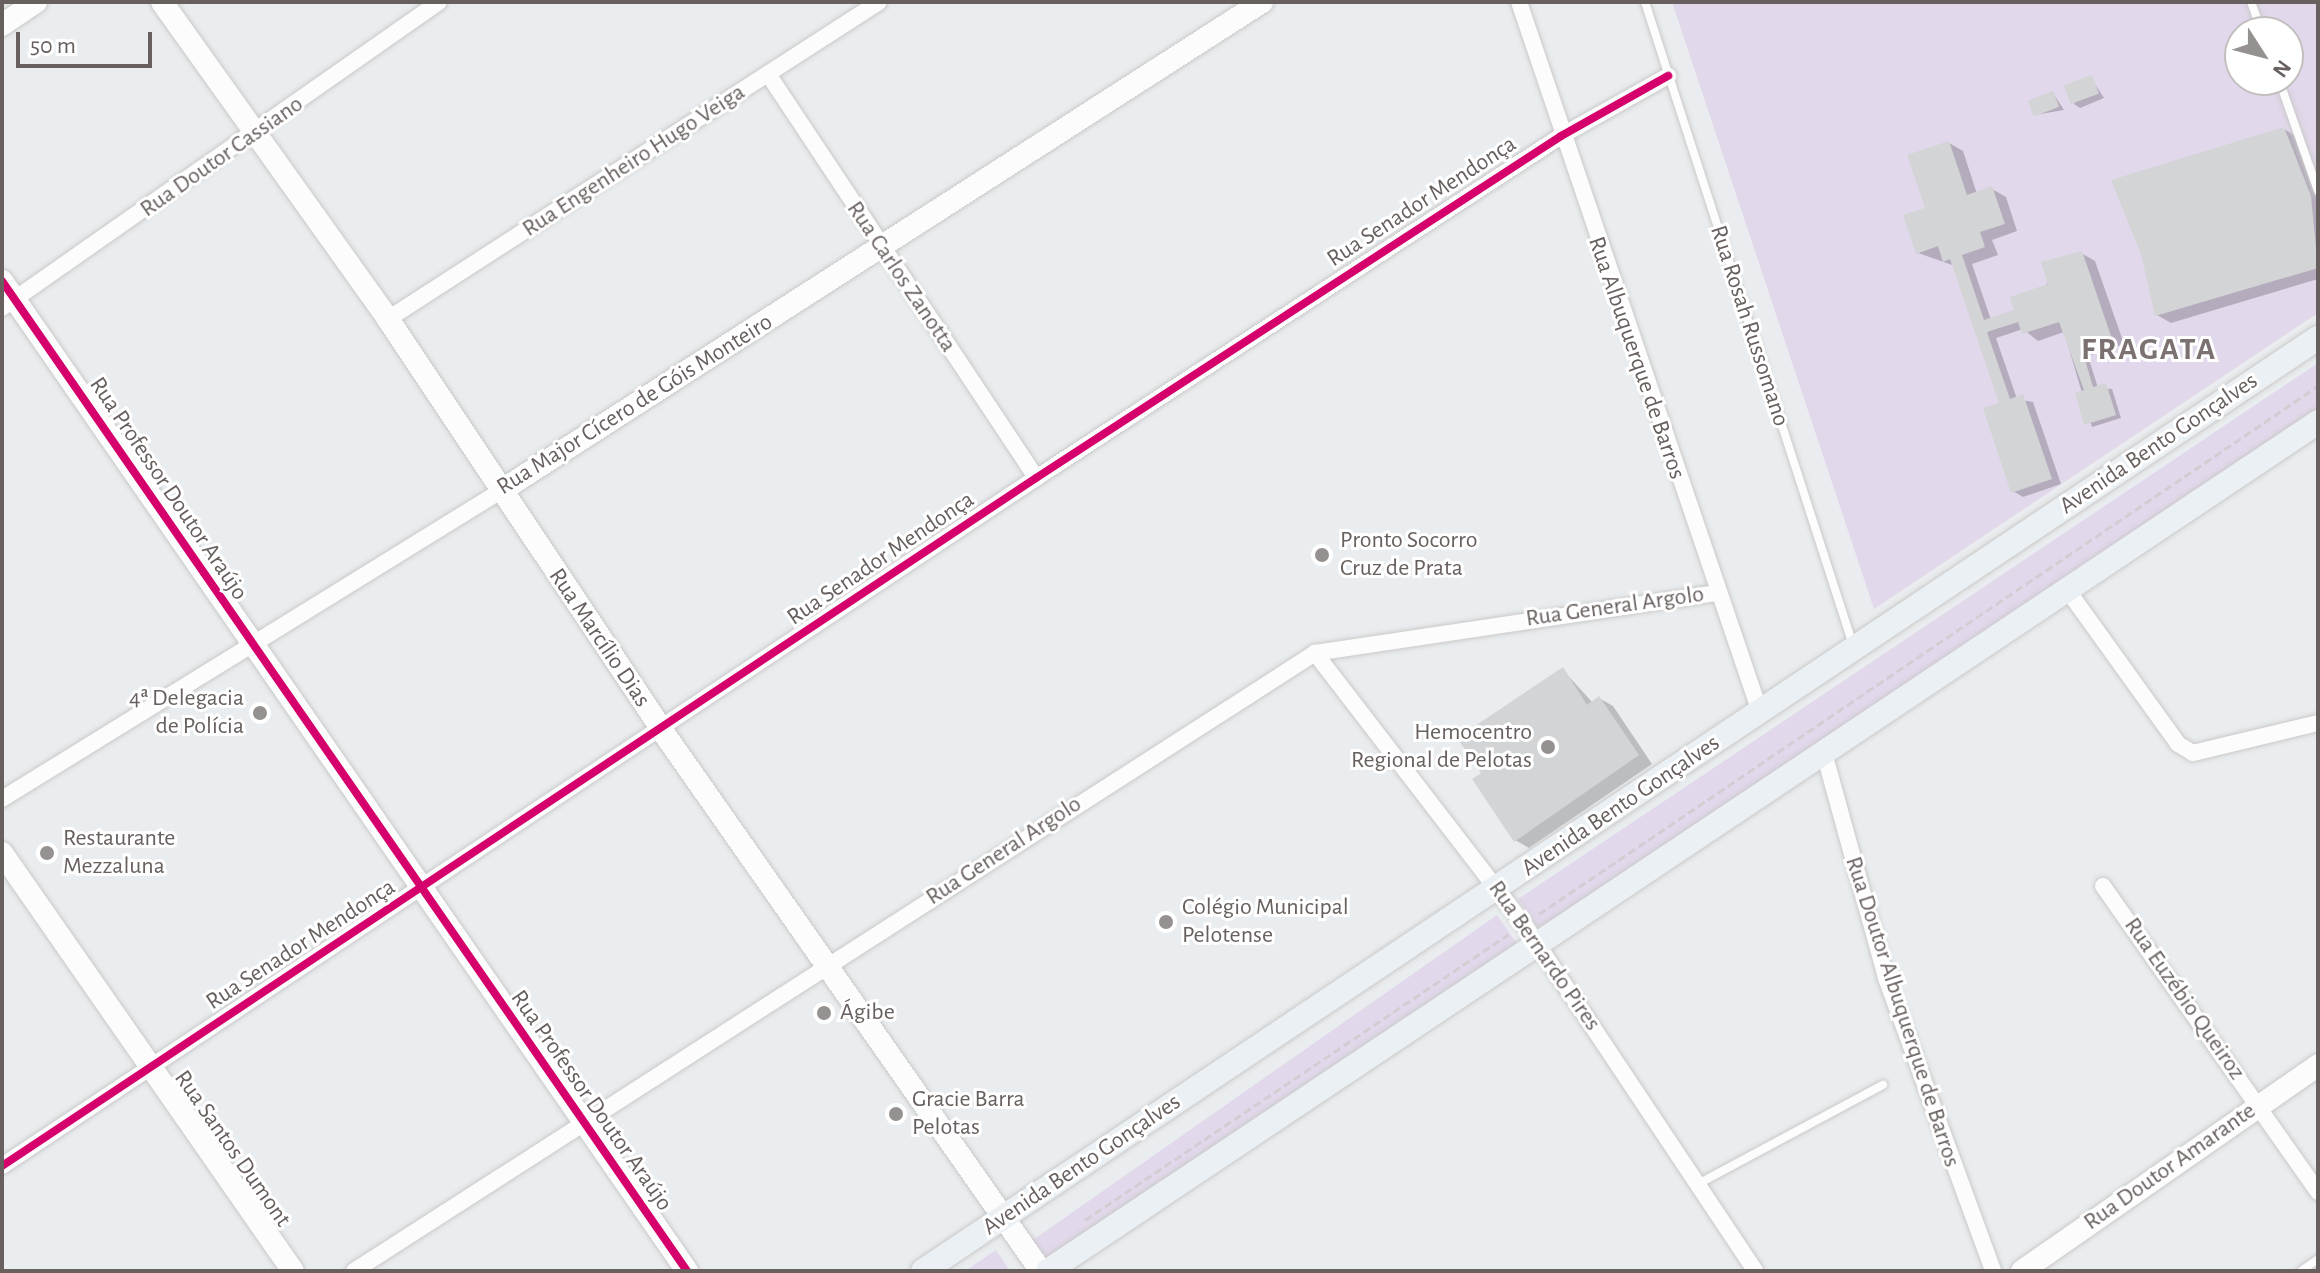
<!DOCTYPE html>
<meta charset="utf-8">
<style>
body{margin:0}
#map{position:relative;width:2320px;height:1273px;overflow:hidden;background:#eaedef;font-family:"Alegreya Sans",sans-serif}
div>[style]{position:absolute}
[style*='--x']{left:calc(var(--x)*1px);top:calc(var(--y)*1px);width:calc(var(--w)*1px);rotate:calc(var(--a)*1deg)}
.green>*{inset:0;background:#e1d8eb;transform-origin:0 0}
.shadow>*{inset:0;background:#0003}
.building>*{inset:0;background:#d3d4d5;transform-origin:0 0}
.path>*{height:3px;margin-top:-1.5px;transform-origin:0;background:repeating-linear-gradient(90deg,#d3cdd3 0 8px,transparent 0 12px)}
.roads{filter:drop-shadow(0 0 2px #cac9c9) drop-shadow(0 0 2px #cac9c9)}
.lane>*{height:8px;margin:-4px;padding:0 4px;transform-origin:4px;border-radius:4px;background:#fcfcfd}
.street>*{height:16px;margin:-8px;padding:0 8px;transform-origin:8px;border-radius:8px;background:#fcfcfd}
.secondary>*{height:22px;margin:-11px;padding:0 11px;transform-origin:11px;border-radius:11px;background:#fcfcfd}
.primary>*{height:24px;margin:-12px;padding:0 12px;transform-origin:12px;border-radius:12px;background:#eaf0f3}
.cycleway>*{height:8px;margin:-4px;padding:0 4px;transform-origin:4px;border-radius:4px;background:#d6006c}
.dots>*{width:22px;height:22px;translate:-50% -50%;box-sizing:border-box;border:4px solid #fff;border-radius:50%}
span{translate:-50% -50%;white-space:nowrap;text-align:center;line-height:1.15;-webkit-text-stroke:6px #fff;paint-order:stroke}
.street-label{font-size:24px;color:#68605f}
.poi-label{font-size:24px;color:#68605f}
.left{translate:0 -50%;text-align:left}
.right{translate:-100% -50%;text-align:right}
.district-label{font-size:32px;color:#7a7170;font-weight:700;letter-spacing:2px}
.frame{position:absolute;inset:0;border:4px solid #68605f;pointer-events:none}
.north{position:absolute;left:2224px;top:16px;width:80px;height:80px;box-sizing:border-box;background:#fff;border:2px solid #c3bfbf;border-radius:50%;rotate:126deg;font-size:22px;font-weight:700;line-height:32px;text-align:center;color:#68605f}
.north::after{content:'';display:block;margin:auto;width:28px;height:36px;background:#969191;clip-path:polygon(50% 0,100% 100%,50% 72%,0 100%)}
.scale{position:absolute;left:16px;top:32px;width:136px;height:36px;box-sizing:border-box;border:4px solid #68605f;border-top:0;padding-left:10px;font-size:24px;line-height:28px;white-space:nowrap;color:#68605f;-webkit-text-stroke:6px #fff;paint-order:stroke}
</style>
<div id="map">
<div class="green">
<div style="clip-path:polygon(evenodd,1672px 2px,2318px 2px,2318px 313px,1874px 609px,1672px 2px,2240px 32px,2288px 32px,2288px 80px,2240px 80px,2240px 32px)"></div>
<div style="clip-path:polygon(2318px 363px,2318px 418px,1541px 932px,1518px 899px)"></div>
<div style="left:1497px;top:915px;width:42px;height:566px;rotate:55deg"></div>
<div style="clip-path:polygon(996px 1250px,1010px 1271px,965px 1271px)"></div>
</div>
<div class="shadow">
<div style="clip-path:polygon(2091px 78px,2104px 98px,2080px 108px,2074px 104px)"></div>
<div style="clip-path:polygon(2053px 93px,2064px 110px,2035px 115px)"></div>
<div style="clip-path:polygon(2284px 129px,2297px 137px,2318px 189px,2318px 279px,2171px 323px,2157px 315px)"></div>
<div style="clip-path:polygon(1949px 143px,1963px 151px,1977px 194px,1992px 189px,2006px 197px,2017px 231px,1992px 240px,1998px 255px,1972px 264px,1991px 320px,2017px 311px,2081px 253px,2095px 261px,2124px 344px,2088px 356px,2098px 388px,2112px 389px,2121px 418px,2092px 427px,2064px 332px,2038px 341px,2023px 329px,1996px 338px,2017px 399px,2033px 402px,2061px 484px,2023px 497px,2013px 491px,2001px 404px,1955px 266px,1918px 253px)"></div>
<div style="clip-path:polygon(1563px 670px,1593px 703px,1599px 698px,1613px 706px,1652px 764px,1529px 848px,1515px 840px,1484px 773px)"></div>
</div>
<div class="building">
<div style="left:2092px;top:75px;width:20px;height:30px;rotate:70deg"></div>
<div style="left:2053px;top:91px;width:17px;height:27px;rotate:69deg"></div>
<div style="clip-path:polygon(2284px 127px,2311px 196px,2318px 268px,2155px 316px,2141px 254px,2111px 180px)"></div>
<div style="clip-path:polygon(1949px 141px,1967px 195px,1992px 186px,2005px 224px,1980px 232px,1985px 247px,1962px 255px,1984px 320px,2014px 310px,2010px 297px,2048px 284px,2041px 262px,2082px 251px,2111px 336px,2081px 346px,2093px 387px,2106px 383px,2116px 415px,2084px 425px,2075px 393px,2084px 390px,2059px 322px,2022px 334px,2018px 322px,1987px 332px,2010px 399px,2023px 394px,2052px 479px,2011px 493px,1983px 408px,1999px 403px,1950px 259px,1943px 262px,1938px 246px,1916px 254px,1903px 215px,1925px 208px,1907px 155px)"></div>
<div style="clip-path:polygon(1563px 667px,1587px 705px,1599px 696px,1639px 755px,1514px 842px,1472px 779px,1481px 773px,1457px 738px)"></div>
</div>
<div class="path">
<div style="--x:1539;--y:914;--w:941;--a:-34.13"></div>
<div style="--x:1085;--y:1220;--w:511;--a:-34"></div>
</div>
<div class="roads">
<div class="lane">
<div style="--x:1645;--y:2;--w:676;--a:72.07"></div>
<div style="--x:2251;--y:2;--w:32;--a:70"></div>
<div style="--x:2279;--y:80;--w:118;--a:70.6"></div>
<div style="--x:1698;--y:1184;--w:210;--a:-28.2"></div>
<div style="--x:2301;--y:1271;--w:21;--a:-35"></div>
</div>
<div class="street">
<div style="--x:1519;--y:2;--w:750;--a:71.25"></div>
<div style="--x:768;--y:74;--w:485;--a:56.4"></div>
<div style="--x:2;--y:308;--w:533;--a:-35"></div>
<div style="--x:388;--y:319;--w:584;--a:-32.85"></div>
<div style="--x:2066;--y:588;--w:192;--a:54.3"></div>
<div style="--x:2178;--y:744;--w:17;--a:31"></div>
<div style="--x:2193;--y:753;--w:129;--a:-13.5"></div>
<div style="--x:1315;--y:653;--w:342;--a:52.4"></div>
<div style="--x:1524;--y:924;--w:417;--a:56.3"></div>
<div style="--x:1823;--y:749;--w:238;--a:74.6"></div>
<div style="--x:1886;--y:978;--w:312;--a:69.9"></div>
<div style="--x:2;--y:799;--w:584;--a:-31.7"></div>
<div style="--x:2103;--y:886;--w:374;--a:54.9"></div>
<div style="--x:2;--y:1166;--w:1242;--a:-33.64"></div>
<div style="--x:1036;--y:478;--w:627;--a:-33.08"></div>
<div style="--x:1561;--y:136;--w:123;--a:-29.3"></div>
<div style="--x:354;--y:1271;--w:1143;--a:-32.74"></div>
<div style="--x:1315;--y:653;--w:406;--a:-8.5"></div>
</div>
<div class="secondary">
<div style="--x:162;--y:2;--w:389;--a:54.5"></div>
<div style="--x:388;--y:319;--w:496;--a:56.3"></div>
<div style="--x:663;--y:732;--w:658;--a:54.96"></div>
<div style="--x:2;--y:25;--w:41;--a:-34.1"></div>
<div style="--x:2;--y:281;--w:1204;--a:55.32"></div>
<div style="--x:499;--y:492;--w:907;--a:-32.71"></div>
<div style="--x:2;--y:853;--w:509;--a:55.16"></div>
<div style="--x:2022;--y:1271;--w:361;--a:-34.8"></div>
</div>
<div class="primary">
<div style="--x:923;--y:1271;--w:1678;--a:-33.78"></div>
<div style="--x:1048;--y:1271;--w:1528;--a:-33.76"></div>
</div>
</div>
<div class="cycleway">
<div style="--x:2;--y:281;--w:1204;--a:55.32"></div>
<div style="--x:2;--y:1166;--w:1242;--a:-33.64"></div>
<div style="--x:1036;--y:478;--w:627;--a:-33.08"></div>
<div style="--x:1561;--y:136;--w:123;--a:-29.3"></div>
</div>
<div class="dots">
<div style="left:1322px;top:555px;background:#969191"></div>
<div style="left:260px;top:713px;background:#969191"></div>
<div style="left:1548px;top:747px;background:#969191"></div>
<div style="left:47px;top:853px;background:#969191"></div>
<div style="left:1166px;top:922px;background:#969191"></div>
<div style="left:824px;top:1013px;background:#969191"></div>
<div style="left:896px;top:1114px;background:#969191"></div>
</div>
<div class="street-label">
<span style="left:222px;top:157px;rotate:-35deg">Rua Doutor Cassiano</span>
<span style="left:634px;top:161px;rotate:-33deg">Rua Engenheiro Hugo Veiga</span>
<span style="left:1422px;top:202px;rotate:-33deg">Rua Senador Mendonça</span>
<span style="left:901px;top:277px;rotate:56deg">Rua Carlos Zanotta</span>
<span style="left:1749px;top:326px;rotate:72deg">Rua Rosah Russomano</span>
<span style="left:1636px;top:358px;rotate:71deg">Rua Albuquerque de Barros</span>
<span style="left:635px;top:405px;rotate:-32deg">Rua Major Cícero de Góis Monteiro</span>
<span style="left:2159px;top:444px;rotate:-34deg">Avenida Bento Gonçalves</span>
<span style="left:168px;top:489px;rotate:56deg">Rua Professor Doutor Araújo</span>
<span style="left:881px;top:559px;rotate:-34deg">Rua Senador Mendonça</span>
<span style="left:1615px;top:607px;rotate:-8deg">Rua General Argolo</span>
<span style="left:599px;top:638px;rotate:56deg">Rua Marcílio Dias</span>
<span style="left:1621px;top:806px;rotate:-34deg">Avenida Bento Gonçalves</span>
<span style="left:1004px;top:851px;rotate:-33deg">Rua General Argolo</span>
<span style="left:301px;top:945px;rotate:-33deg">Rua Senador Mendonça</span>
<span style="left:1544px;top:956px;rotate:55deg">Rua Bernardo Pires</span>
<span style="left:2184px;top:999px;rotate:55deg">Rua Euzébio Queiroz</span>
<span style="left:1902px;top:1012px;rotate:72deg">Rua Doutor Albuquerque de Barros</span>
<span style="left:591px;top:1101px;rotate:55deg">Rua Professor Doutor Araújo</span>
<span style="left:232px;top:1149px;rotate:55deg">Rua Santos Dumont</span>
<span style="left:1082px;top:1165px;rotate:-34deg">Avenida Bento Gonçalves</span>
<span style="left:2170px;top:1167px;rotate:-35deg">Rua Doutor Amarante</span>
</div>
<div class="poi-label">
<span class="left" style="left:1340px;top:555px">Pronto Socorro<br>Cruz de Prata</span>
<span class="right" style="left:244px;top:713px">4ª Delegacia<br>de Polícia</span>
<span class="right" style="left:1532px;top:747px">Hemocentro<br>Regional de Pelotas</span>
<span class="left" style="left:63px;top:853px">Restaurante<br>Mezzaluna</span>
<span class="left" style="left:1182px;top:922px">Colégio Municipal<br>Pelotense</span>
<span class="left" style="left:840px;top:1013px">Ágibe</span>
<span class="left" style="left:912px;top:1114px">Gracie Barra<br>Pelotas</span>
</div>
<div class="district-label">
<span style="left:2149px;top:349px">FRAGATA</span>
</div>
<div class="frame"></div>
<div class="north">N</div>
<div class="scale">50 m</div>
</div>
